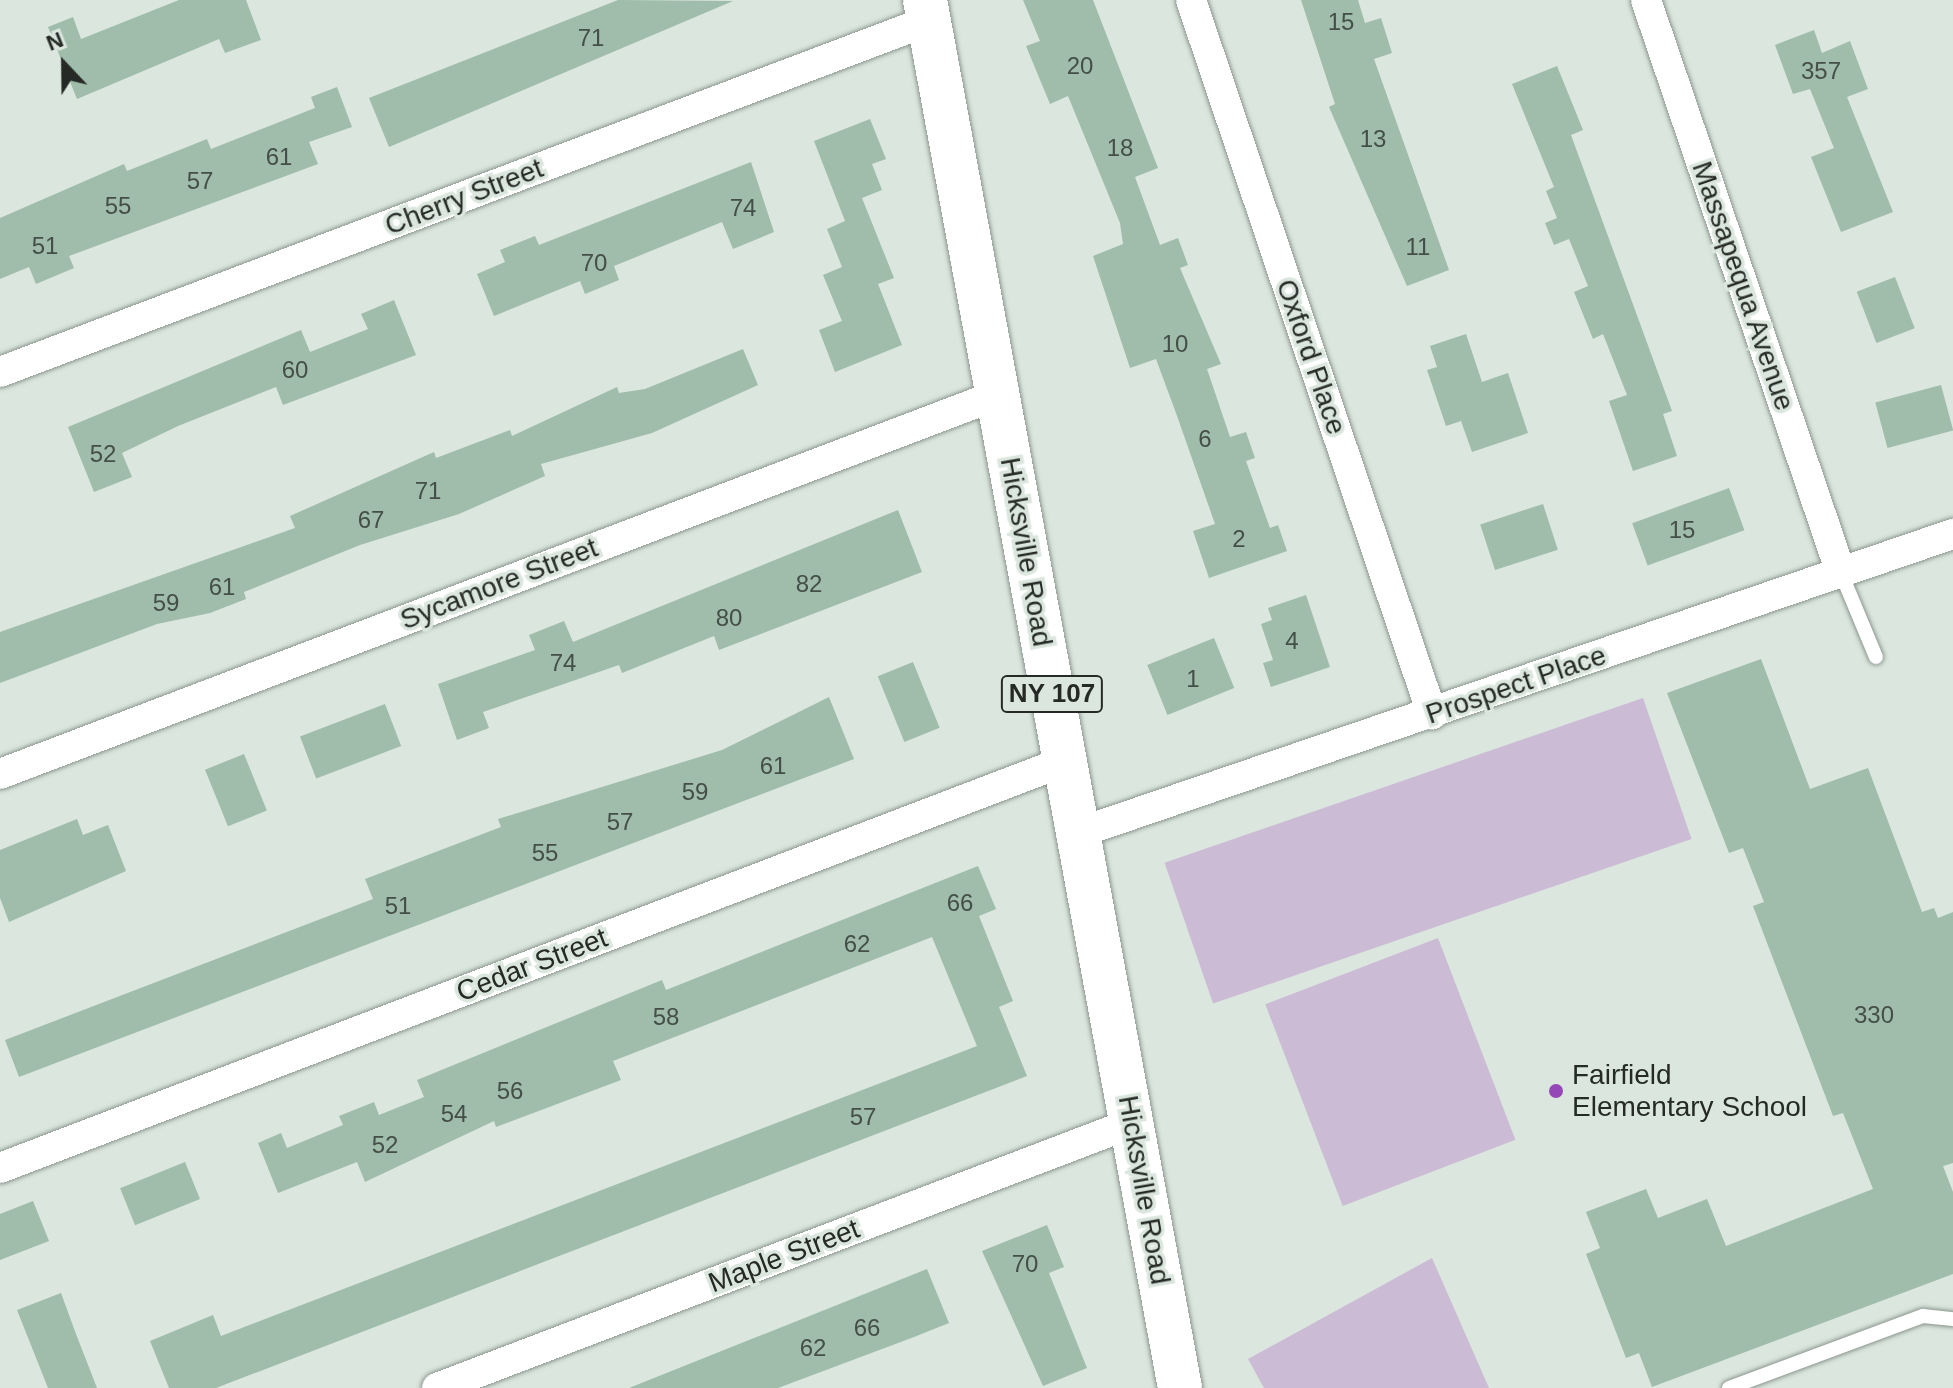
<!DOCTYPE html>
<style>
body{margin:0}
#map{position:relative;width:1953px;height:1388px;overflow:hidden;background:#dae6de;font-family:Helvetica,sans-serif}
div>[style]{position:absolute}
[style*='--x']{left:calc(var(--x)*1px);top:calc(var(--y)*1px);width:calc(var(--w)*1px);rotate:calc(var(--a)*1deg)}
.green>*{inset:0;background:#cbbbd4;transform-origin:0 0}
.building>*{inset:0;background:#9fbdaa;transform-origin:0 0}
.roads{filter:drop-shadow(0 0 2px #8b968f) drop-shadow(0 0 2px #8b968f)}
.service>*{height:14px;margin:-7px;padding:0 7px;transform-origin:7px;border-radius:7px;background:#fff}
.minor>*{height:30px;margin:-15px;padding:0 15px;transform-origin:15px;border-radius:15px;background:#fff}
.primary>*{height:44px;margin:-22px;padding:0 22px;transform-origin:22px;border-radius:22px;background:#fff}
.dots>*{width:22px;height:22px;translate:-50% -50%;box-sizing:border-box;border:4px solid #dae6de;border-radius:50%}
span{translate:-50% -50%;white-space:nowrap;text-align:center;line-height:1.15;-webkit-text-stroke:7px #dae6de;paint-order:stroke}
.number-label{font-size:24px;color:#444f48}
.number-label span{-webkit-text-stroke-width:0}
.shield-label span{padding:2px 6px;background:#dae6de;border:2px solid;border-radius:6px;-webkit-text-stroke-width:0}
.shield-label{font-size:26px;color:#262a27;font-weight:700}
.street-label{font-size:28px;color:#262a27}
.poi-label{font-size:28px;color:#262a27}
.left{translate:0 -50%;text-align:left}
.north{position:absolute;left:24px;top:24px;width:80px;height:80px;-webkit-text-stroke:6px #dae6de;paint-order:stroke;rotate:338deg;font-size:22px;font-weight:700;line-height:32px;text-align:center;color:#262a27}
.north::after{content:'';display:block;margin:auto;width:28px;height:36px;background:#262a27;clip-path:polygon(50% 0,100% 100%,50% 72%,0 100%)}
</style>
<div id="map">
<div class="green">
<div style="left:1643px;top:698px;width:149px;height:506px;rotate:71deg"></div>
<div style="left:1438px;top:938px;width:216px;height:185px;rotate:69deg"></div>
<div style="clip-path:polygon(1432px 1258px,1489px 1388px,1264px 1388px,1248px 1359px)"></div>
</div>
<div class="building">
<div style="clip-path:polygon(179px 0,246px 0,261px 40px,225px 53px,219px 39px,77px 99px,48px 27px,73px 17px,81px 39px)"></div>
<div style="clip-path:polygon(618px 0,733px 1px,389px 147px,369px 98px)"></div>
<div style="clip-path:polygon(1023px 0,1093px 0,1158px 168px,1135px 177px,1160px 245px,1178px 238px,1188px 265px,1180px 268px,1221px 364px,1207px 369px,1230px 437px,1246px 432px,1255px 458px,1246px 461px,1270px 528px,1278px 525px,1287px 551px,1209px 578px,1193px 531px,1215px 524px,1176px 413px,1156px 359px,1130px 368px,1093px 256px,1123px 244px,1120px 223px,1068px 96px,1050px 104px,1026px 46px,1040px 41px)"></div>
<div style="clip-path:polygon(1301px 0,1358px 0,1365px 23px,1381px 18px,1392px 53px,1374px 59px,1449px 270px,1407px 286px,1329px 107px,1335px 104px)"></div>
<div style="clip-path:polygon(1814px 30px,1822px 53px,1850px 41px,1868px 89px,1847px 97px,1893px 212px,1841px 232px,1811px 157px,1834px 148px,1810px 89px,1793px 94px,1775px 45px)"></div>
<div style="clip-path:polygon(1557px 66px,1583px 130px,1571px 135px,1672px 411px,1663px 414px,1677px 456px,1633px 471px,1609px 401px,1627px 395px,1603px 334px,1593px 339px,1574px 292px,1588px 286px,1569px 239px,1554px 245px,1545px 223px,1557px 218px,1546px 191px,1554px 187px,1512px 84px)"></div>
<div style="clip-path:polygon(337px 87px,352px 127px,309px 142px,318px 164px,69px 256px,74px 268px,36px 284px,29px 267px,0 279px,0 218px,124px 164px,127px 171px,207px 139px,211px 149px,315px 108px,311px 97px)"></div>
<div style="clip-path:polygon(870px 119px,886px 159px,872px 164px,882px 190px,862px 198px,894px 278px,878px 284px,902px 345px,835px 372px,819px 330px,842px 321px,823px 275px,842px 267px,827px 229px,845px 221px,814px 141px)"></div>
<div style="clip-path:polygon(751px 162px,774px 232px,733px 249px,722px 222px,614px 266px,619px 280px,585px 294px,580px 281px,494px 316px,477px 274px,505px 262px,500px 250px,535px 236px,539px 245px)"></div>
<div style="left:1895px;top:277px;width:55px;height:41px;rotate:69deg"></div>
<div style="clip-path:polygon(394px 300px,416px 355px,283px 405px,276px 387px,178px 426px,122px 453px,132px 477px,94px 492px,68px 427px,301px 330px,310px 352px,368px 329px,361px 314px)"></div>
<div style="clip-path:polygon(1466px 334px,1482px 382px,1508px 373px,1528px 433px,1472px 452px,1461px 421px,1446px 426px,1427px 370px,1437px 367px,1430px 346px)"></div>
<div style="clip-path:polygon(743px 349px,758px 385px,652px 433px,541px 464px,545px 476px,459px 514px,360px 545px,244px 592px,246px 599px,210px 613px,157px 624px,0 683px,0 632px,295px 528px,290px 516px,434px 452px,436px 458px,510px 430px,512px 436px,617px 387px,619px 393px,645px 389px)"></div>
<div style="left:1941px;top:385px;width:47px;height:68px;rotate:75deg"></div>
<div style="left:1729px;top:488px;width:45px;height:103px;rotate:70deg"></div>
<div style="left:1543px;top:504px;width:48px;height:66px;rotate:72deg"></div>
<div style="clip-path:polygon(898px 510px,922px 572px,719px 650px,714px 636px,622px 673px,619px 665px,483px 712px,489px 728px,457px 740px,438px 684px,535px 650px,529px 635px,564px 621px,573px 642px)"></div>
<div style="clip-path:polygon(1306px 595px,1330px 667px,1271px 687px,1263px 663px,1273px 660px,1261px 624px,1272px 620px,1268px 608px)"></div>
<div style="left:1214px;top:638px;width:54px;height:72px;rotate:68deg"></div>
<div style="clip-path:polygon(1761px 659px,1810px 789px,1868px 768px,1922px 912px,1934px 908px,1938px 918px,1953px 912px,1953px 1163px,1943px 1166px,1953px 1192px,1953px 1274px,1652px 1387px,1639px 1353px,1626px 1358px,1586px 1254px,1600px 1248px,1586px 1212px,1646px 1189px,1658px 1218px,1707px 1199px,1726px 1246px,1873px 1189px,1843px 1113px,1833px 1116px,1753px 906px,1764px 902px,1743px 848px,1729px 853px,1667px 693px)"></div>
<div style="left:913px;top:662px;width:71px;height:38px;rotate:68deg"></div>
<div style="clip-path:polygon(829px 697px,854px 759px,19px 1077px,5px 1040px,373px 899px,365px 879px,501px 827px,498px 819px,722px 750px)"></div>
<div style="left:385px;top:704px;width:45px;height:91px;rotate:69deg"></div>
<div style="left:244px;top:754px;width:61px;height:42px;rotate:68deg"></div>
<div style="clip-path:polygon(77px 819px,83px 835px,108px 825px,126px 871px,9px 922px,0 898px,0 850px)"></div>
<div style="clip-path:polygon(978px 866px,996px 909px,979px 916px,1013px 1001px,999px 1007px,1027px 1076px,216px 1388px,169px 1388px,150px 1341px,213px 1315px,221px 1336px,977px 1046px,932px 937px,613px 1061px,621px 1080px,496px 1127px,494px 1121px,365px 1182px,357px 1162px,278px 1193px,258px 1143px,281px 1133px,287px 1148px,343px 1125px,339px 1116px,374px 1102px,379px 1115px,424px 1097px,417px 1080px,662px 980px,666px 990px)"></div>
<div style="left:185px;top:1162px;width:40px;height:70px;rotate:68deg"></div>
<div style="clip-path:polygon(33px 1201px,49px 1241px,0 1260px,0 1214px)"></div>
<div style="clip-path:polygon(1047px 1225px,1064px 1267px,1049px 1273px,1087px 1368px,1043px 1386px,982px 1251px)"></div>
<div style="clip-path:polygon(927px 1269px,949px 1323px,914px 1337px,778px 1388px,629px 1388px)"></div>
<div style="clip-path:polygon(61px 1293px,76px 1334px,97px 1388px,48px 1388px,17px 1310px)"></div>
</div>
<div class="roads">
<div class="service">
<div style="--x:1841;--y:573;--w:91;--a:67.4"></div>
<div style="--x:1729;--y:1388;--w:207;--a:-20.4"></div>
<div style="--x:1923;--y:1316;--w:30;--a:6"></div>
</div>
<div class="minor">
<div style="--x:1191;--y:0;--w:754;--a:71.35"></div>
<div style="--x:1646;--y:0;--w:605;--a:71.21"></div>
<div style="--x:0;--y:372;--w:992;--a:-20.72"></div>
<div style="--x:0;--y:774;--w:1067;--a:-20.81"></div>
<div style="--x:1078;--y:833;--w:925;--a:-18.87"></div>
<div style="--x:0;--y:1168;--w:1140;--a:-20.91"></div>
<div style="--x:437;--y:1388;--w:744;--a:-20.87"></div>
</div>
<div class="primary">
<div style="--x:925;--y:0;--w:1411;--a:79.59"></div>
</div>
</div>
<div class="dots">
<div style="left:1556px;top:1091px;background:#9547b7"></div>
</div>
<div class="number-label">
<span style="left:1341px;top:22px">15</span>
<span style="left:591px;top:38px">71</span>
<span style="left:1080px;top:66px">20</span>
<span style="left:1821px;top:71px">357</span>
<span style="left:1373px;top:139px">13</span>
<span style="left:1120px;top:148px">18</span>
<span style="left:279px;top:157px">61</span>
<span style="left:200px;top:181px">57</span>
<span style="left:118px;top:206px">55</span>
<span style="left:743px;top:208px">74</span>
<span style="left:45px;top:246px">51</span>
<span style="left:1418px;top:247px">11</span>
<span style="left:594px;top:263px">70</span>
<span style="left:1175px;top:344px">10</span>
<span style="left:295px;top:370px">60</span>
<span style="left:1205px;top:439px">6</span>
<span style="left:103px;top:454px">52</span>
<span style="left:428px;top:491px">71</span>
<span style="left:371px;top:520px">67</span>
<span style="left:1682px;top:530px">15</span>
<span style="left:1239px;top:539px">2</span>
<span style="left:809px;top:584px">82</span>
<span style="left:222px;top:587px">61</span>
<span style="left:166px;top:603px">59</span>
<span style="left:729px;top:618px">80</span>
<span style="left:1292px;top:641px">4</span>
<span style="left:563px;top:663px">74</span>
<span style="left:1193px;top:679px">1</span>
<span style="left:773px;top:766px">61</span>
<span style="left:695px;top:792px">59</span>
<span style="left:620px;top:822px">57</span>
<span style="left:545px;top:853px">55</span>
<span style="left:960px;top:903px">66</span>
<span style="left:398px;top:906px">51</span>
<span style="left:857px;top:944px">62</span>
<span style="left:1874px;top:1015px">330</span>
<span style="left:666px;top:1017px">58</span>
<span style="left:510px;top:1091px">56</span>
<span style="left:454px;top:1114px">54</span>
<span style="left:863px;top:1117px">57</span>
<span style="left:385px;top:1145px">52</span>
<span style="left:1025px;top:1264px">70</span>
<span style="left:867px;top:1328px">66</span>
<span style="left:813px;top:1348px">62</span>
</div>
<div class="shield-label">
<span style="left:1052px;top:694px">NY 107</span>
</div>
<div class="street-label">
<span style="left:464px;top:197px;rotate:-21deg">Cherry Street</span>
<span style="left:1743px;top:286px;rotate:71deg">Massapequa Avenue</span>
<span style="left:1311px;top:357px;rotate:71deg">Oxford Place</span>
<span style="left:1026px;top:552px;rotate:80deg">Hicksville Road</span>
<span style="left:499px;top:584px;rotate:-21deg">Sycamore Street</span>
<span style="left:1516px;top:685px;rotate:-19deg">Prospect Place</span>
<span style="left:532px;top:965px;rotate:-21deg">Cedar Street</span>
<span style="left:1144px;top:1190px;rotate:80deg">Hicksville Road</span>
<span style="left:784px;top:1256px;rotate:-21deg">Maple Street</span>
</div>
<div class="poi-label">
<span class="left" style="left:1572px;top:1091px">Fairfield<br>Elementary School</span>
</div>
<div class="north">N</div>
</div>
